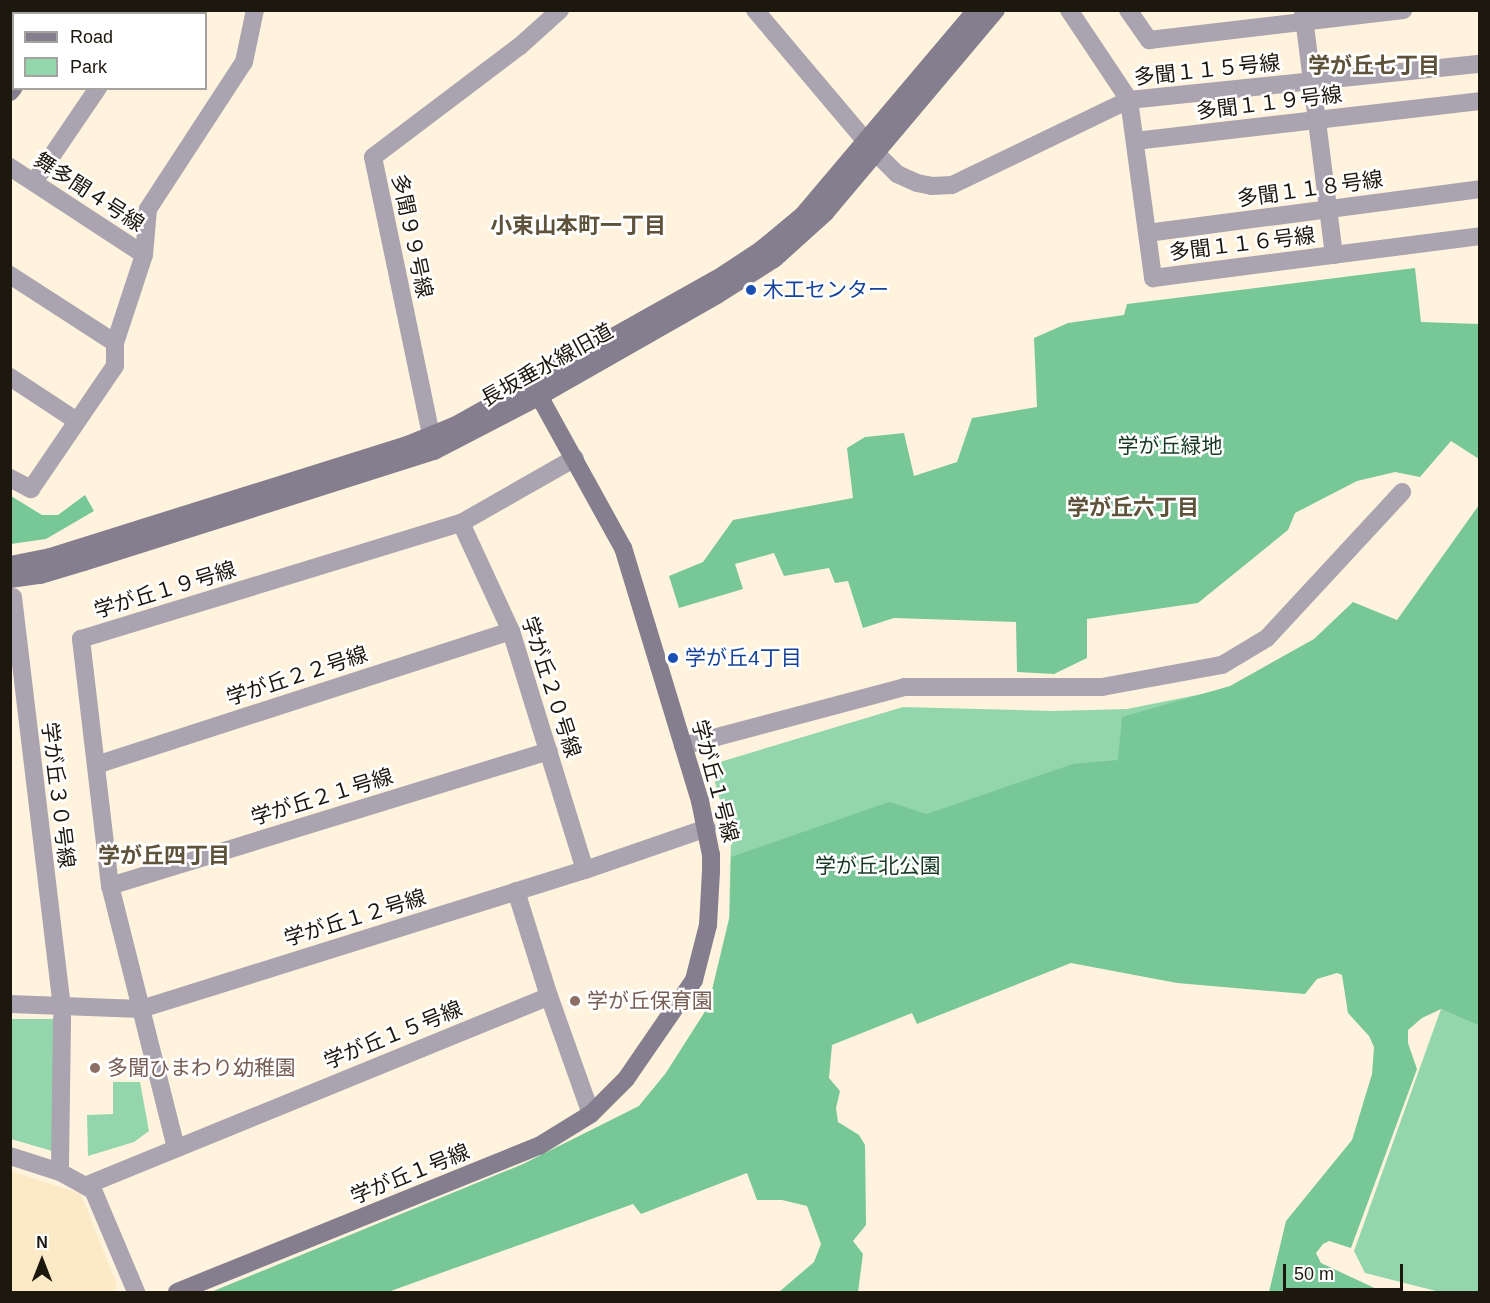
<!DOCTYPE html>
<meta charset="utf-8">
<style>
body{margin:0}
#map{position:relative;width:1490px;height:1303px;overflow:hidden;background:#fff3dd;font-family:Helvetica,"Noto Sans JP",sans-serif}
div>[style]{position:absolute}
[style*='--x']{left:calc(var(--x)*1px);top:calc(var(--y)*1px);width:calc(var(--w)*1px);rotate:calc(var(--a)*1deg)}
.built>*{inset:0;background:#fceac7}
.green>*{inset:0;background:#93d6ab}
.forest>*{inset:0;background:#78c796}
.street>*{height:18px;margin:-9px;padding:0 9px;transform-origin:9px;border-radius:9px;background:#a9a4b0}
.secondary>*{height:18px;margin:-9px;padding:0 9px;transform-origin:9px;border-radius:9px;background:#847e8f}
.dots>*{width:16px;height:16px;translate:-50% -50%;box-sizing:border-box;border:3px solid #fff;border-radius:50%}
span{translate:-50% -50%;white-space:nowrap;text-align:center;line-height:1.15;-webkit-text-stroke:5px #fff;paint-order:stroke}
.street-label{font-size:21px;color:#1d180e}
.transit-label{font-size:21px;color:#164399}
.left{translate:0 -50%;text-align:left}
.park-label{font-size:21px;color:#163824}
.education-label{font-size:21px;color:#785e54}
.neighbourhood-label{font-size:22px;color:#5f523b;font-weight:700}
.frame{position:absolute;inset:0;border:12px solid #1d180e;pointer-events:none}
.legend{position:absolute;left:12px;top:12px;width:195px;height:78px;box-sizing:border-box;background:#fff;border:2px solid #a5a39f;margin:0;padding:8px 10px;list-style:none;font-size:18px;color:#1d180e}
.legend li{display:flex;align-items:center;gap:12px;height:30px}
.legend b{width:30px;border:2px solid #a5a39f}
.north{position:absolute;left:12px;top:1231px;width:60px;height:60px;-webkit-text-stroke:4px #fff;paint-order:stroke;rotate:0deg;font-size:16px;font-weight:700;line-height:24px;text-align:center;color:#1d180e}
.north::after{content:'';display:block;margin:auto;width:21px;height:27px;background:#1d180e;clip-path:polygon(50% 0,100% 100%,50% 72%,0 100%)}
.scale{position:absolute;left:1283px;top:1264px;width:120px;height:27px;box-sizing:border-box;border:3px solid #1d180e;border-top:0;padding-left:8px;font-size:18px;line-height:21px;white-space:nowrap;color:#1d180e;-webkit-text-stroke:4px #fff;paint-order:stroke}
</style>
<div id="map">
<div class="built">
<div style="clip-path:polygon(11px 1171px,81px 1194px,117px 1285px,114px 1292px,11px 1292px)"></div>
</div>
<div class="green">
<div style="clip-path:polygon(1222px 690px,639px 1106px,666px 1073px,708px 1007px,729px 918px,731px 839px,710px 765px,903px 707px,1052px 711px,1127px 709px)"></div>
<div style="clip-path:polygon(1441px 1009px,1479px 1026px,1479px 1292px,1440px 1292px,1365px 1273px,1354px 1251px)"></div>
<div style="clip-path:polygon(10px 1019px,54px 1019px,52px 1151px,11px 1139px)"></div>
<div style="clip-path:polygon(113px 1082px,140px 1082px,149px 1131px,134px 1142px,88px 1156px,87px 1115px,113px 1114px)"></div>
</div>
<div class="forest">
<div style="clip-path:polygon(1415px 268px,1421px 322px,1479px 324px,1479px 459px,1451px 441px,1420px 477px,1395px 472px,1357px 481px,1295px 513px,1288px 530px,1198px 603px,1087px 619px,1087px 658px,1054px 674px,1017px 672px,1016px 622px,894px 618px,863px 628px,848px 581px,835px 583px,829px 568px,784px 576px,774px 553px,735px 564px,743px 589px,679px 608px,669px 576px,703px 562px,733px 520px,853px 498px,847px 448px,865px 437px,904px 433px,914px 476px,957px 462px,972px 418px,1037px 407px,1034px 338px,1068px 323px,1124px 315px,1127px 304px)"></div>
<div style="clip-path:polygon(85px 495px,94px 511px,46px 539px,11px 544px,11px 496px,42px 515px,58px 515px)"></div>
<div style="clip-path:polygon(1479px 505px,1479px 1026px,1441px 1009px,1422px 1018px,1408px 1030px,1408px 1043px,1417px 1069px,1351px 1248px,1329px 1241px,1323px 1244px,1316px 1253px,1321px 1263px,1383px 1292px,1269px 1292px,1286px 1221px,1352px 1140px,1372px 1074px,1374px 1047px,1369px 1036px,1348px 1013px,1342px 975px,1337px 973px,1317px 979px,1305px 994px,1177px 983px,1071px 963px,917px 1024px,912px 1013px,832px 1045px,829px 1078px,840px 1091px,836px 1108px,838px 1122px,859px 1135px,865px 1145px,866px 1225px,853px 1241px,863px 1254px,858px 1292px,779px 1292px,814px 1262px,821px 1244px,807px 1206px,782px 1200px,757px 1200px,747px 1173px,641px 1214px,633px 1204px,388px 1292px,211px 1292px,523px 1164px,639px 1106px,666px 1073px,708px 1007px,730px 917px,731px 857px,889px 802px,927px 814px,1073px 764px,1118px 760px,1122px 717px,1230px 686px,1314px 639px,1353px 602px,1397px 620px)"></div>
</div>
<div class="street">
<div style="--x:755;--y:10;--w:186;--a:49.8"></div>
<div style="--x:875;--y:152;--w:31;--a:45"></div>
<div style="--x:897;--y:174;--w:22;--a:24"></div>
<div style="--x:917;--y:183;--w:15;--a:11"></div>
<div style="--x:932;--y:186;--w:20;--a:-3"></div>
<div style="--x:952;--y:185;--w:196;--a:-25.7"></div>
<div style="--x:1129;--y:100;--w:353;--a:-5.9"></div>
<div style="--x:1069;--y:10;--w:108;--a:56.3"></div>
<div style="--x:1129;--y:100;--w:180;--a:82.3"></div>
<div style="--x:1153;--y:278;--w:330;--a:-7.3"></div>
<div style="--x:1128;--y:10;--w:37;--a:55"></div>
<div style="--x:1149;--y:40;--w:256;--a:-6.7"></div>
<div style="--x:1303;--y:10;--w:247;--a:82.8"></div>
<div style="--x:149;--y:14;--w:4;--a:-63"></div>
<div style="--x:1135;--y:141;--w:347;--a:-6.6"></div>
<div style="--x:10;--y:167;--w:159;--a:33.2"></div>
<div style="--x:34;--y:182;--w:114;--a:-55.8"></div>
<div style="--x:1147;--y:233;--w:336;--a:-7.5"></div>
<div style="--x:10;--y:275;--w:125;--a:32.9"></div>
<div style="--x:10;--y:377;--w:80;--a:33.3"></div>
<div style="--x:434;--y:449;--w:298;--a:-101.8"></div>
<div style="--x:373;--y:157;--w:184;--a:-37.1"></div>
<div style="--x:520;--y:46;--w:54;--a:-42"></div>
<div style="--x:10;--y:478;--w:24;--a:28"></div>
<div style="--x:31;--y:489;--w:149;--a:-55.7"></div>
<div style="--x:115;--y:366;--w:23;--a:-90"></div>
<div style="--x:115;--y:343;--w:93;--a:-71.8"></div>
<div style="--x:144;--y:255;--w:46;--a:-85"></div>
<div style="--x:148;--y:209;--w:176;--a:-56.9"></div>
<div style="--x:244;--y:62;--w:53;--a:-78.1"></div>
<div style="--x:461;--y:523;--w:119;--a:65.2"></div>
<div style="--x:511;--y:631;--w:250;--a:72.8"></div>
<div style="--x:13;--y:597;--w:404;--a:83.2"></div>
<div style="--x:683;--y:746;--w:229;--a:-14.9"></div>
<div style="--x:904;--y:687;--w:198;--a:0"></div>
<div style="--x:1102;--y:687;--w:122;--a:-10.4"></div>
<div style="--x:1222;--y:665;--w:52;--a:-31"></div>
<div style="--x:1267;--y:638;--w:199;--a:-47.2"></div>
<div style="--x:96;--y:765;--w:436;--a:-17.9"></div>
<div style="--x:110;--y:886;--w:459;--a:-17.1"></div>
<div style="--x:516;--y:891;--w:110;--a:72.6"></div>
<div style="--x:549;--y:996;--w:125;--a:70.4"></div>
<div style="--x:10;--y:1004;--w:131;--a:2.2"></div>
<div style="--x:141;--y:1009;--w:465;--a:-17.4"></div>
<div style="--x:585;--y:870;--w:129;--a:-19"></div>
<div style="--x:176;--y:1148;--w:270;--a:-104.1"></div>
<div style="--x:110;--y:886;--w:249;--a:-96.7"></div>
<div style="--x:81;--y:639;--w:397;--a:-17"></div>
<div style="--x:461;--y:523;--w:131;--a:-29.7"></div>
<div style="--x:10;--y:1156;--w:52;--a:17.7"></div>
<div style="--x:60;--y:1172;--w:38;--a:29"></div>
<div style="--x:93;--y:1190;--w:111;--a:67.1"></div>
<div style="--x:60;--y:1165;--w:148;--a:-89.2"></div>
<div style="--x:87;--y:1185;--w:499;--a:-22.2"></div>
</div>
<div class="secondary">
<div style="--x:63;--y:14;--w:4;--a:-63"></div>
<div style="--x:10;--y:92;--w:6;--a:-51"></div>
<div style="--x:10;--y:565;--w:41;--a:-11.3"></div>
<div style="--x:50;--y:557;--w:374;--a:-17.4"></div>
<div style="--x:407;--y:445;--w:53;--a:-22.2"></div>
<div style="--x:456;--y:425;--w:306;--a:-29.3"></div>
<div style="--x:723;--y:275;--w:45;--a:-33.3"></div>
<div style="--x:761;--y:250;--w:55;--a:-39.8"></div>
<div style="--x:803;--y:215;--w:268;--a:-49.8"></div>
<div style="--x:10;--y:579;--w:30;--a:-8"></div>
<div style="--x:40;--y:575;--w:46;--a:-16.5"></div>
<div style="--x:84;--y:562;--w:367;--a:-17.6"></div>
<div style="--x:434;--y:451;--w:119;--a:-27.4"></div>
<div style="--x:540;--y:396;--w:204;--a:-29.7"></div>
<div style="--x:717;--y:295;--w:67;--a:-32.3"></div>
<div style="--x:774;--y:259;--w:69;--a:-42"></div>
<div style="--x:825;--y:213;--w:265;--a:-49.9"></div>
<div style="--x:177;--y:1292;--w:390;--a:-22"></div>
<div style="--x:539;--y:1146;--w:61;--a:-31.6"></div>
<div style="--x:591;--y:1114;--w:49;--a:-45"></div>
<div style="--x:626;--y:1079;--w:120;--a:-55.5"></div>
<div style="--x:694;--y:980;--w:57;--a:-75.7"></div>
<div style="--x:708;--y:925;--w:54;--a:-86.8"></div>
<div style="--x:711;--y:871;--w:16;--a:-90"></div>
<div style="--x:711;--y:855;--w:55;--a:-101.5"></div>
<div style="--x:700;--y:801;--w:264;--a:-106.9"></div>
<div style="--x:623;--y:548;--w:188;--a:-118.9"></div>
</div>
<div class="dots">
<div style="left:751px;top:290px;background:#1a4fb4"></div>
<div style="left:673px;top:658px;background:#1a4fb4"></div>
<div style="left:575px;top:1001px;background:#8d6e63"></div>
<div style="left:95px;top:1068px;background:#8d6e63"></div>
</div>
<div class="street-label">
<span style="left:1207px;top:70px;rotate:-6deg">多聞１１５号線</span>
<span style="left:1269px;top:103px;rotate:-7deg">多聞１１９号線</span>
<span style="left:1310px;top:189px;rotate:-8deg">多聞１１８号線</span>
<span style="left:89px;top:192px;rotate:33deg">舞多聞４号線</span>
<span style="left:412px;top:236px;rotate:78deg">多聞９９号線</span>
<span style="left:1242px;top:244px;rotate:-7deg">多聞１１６号線</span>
<span style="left:547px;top:365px;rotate:-29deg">長坂垂水線旧道</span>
<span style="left:165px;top:590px;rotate:-17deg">学が丘１９号線</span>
<span style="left:297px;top:676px;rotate:-18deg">学が丘２２号線</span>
<span style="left:551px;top:687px;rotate:72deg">学が丘２０号線</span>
<span style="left:715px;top:781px;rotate:75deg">学が丘１号線</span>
<span style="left:58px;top:795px;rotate:83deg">学が丘３０号線</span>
<span style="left:322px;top:797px;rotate:-17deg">学が丘２１号線</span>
<span style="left:355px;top:918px;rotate:-17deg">学が丘１２号線</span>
<span style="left:393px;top:1035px;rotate:-22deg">学が丘１５号線</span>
<span style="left:410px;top:1174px;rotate:-22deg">学が丘１号線</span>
</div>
<div class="transit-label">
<span class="left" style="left:763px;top:290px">木工センター</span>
<span class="left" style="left:685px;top:658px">学が丘4丁目</span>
</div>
<div class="park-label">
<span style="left:1170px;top:446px">学が丘緑地</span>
<span style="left:878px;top:866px">学が丘北公園</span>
</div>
<div class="education-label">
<span class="left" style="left:587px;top:1001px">学が丘保育園</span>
<span class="left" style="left:107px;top:1068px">多聞ひまわり幼稚園</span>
</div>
<div class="neighbourhood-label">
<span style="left:1374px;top:66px">学が丘七丁目</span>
<span style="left:578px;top:226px">小束山本町一丁目</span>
<span style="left:1133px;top:508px">学が丘六丁目</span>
<span style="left:164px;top:856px">学が丘四丁目</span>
</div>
<div class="frame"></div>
<ul class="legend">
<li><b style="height:8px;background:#847e8f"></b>Road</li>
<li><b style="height:16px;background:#93d6ab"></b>Park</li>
</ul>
<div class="north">N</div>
<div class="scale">50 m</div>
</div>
